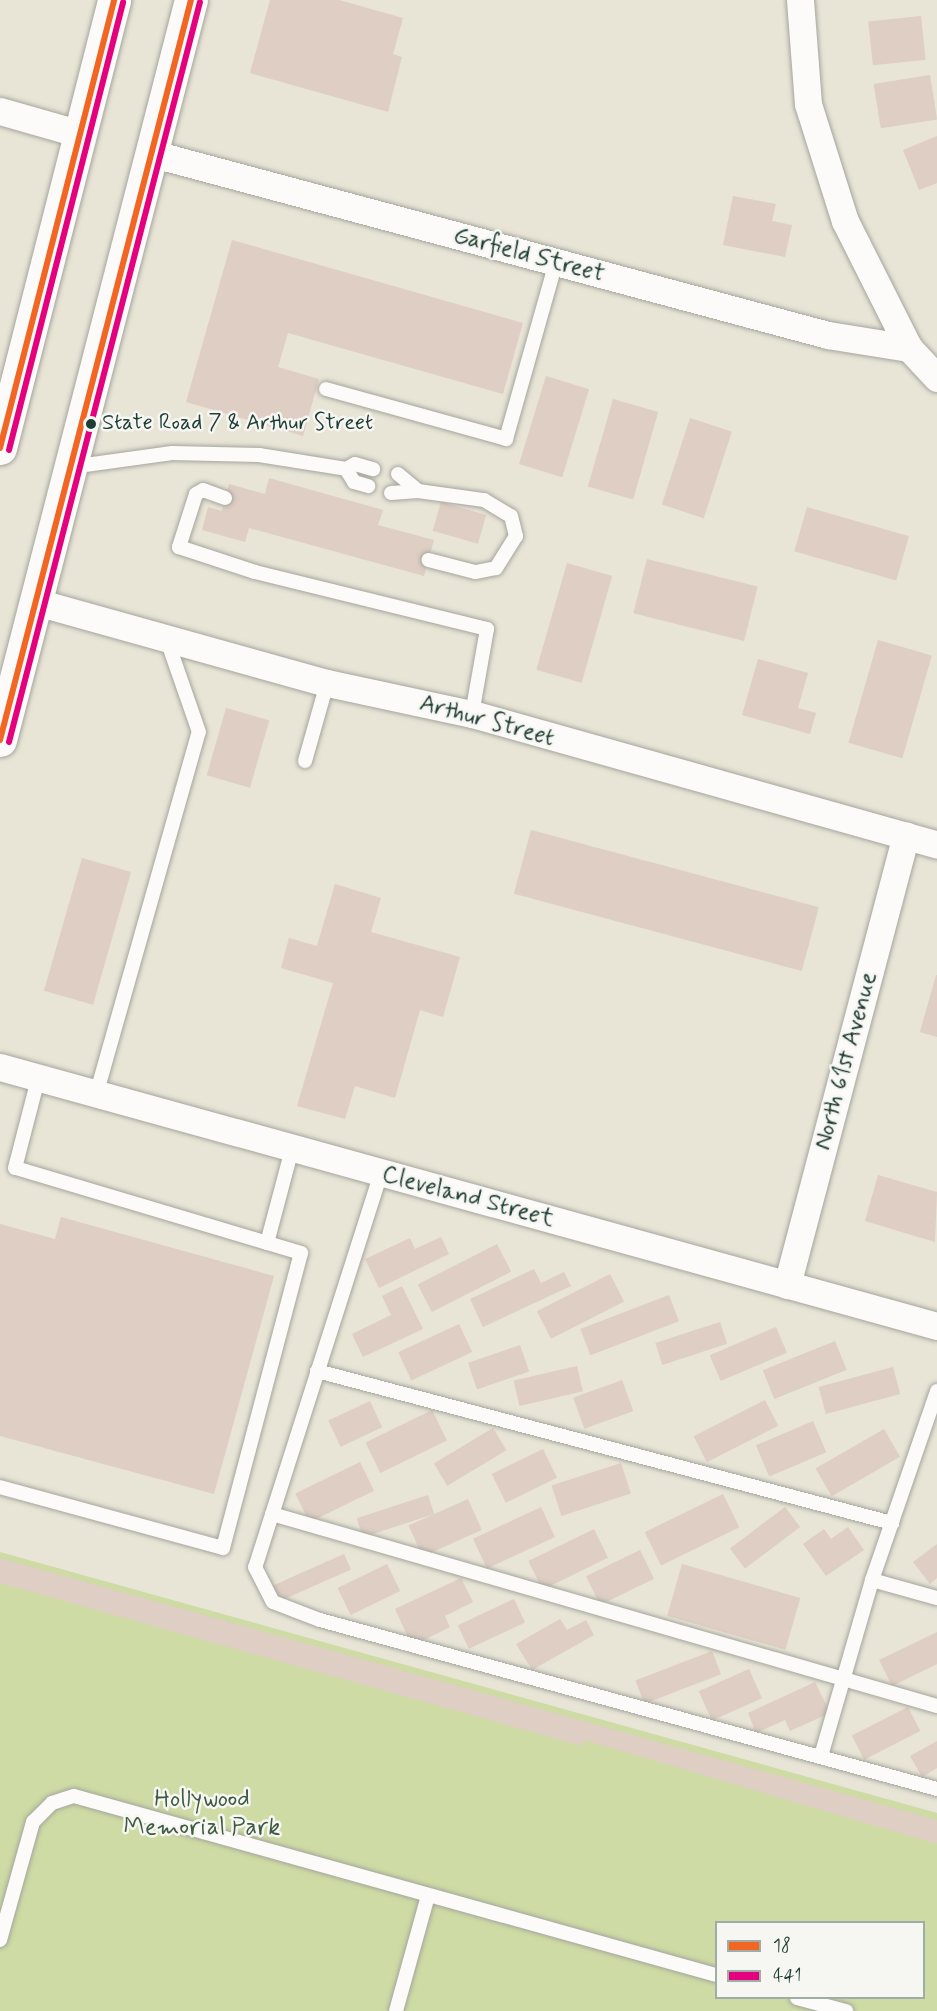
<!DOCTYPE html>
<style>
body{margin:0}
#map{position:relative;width:937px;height:2011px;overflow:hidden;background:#e8e4d6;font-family:Mynerve,sans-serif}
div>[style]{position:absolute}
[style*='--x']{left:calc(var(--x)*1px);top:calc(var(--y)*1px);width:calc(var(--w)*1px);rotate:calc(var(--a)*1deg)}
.green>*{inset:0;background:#cedba4}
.building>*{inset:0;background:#decec3;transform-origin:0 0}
.roads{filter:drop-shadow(0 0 2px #a4a69d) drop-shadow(0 0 2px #a4a69d)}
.lane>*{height:14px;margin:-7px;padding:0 7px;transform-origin:7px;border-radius:7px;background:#fcfbf9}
.street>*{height:27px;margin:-13.5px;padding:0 13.5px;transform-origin:13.5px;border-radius:13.5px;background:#fcfbf9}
.primary>*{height:33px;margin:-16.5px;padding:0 16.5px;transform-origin:16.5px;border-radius:16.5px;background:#fcfbf9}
.bus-1>*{height:6px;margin:-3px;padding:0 3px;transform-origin:3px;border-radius:3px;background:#f26522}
.bus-2>*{height:6px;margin:-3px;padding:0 3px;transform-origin:3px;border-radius:3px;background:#e5007d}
.dots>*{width:16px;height:16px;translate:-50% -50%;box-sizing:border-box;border:3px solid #f6f6f2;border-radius:50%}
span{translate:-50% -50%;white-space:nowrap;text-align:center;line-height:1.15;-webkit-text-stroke:5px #f6f6f2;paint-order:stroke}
.bus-label{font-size:22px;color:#1f3d34}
.left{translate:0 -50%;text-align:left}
.street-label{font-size:24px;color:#1f3d34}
.park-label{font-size:24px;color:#3e5b42}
.legend{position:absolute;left:715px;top:1921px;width:210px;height:78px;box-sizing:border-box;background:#f6f6f2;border:2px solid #a0aca6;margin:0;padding:8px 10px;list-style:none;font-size:18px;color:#1f3d34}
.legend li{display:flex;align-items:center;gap:12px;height:30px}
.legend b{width:30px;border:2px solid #a0aca6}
</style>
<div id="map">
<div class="green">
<div style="clip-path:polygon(evenodd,0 1552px,937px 1813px,937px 2011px,0 2011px,0 1552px,716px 1922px,924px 1922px,924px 1998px,716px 1998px,716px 1922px)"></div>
</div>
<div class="building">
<div style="clip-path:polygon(270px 0,339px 0,403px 18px,393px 54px,402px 57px,388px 112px,250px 73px)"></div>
<div style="left:921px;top:16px;width:44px;height:53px;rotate:84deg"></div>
<div style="left:930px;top:75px;width:45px;height:57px;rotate:81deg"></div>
<div style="clip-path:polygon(937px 136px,937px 183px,919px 190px,903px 150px)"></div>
<div style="clip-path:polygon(733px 196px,776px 204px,772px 221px,792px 225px,785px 257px,723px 245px)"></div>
<div style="clip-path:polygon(232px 240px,523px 323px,503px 394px,288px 333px,278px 367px,319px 379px,303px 436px,186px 402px)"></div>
<div style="left:546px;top:376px;width:45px;height:92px;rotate:17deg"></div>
<div style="left:613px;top:399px;width:47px;height:91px;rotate:16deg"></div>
<div style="left:690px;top:418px;width:44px;height:91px;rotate:18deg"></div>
<div style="clip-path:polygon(269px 478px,383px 510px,378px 525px,434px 540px,424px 576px,249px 528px,245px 542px,202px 530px,208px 507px,222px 511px,229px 484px,265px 494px)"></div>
<div style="left:441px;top:502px;width:47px;height:30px;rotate:16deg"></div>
<div style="left:807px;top:507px;width:106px;height:46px;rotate:16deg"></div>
<div style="left:647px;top:559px;width:114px;height:56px;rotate:14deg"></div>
<div style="left:567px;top:563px;width:47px;height:111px;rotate:16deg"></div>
<div style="left:878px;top:640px;width:56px;height:107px;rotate:16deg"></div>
<div style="clip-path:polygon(758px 659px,808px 673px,798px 708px,816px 713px,810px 734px,742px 715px)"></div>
<div style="left:226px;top:708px;width:45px;height:70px;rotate:16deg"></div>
<div style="left:531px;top:830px;width:298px;height:66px;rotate:15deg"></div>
<div style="left:82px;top:858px;width:51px;height:138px;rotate:16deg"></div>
<div style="clip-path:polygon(335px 884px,381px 898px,371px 932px,460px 957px,443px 1017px,420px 1010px,395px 1098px,355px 1086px,345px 1119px,297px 1106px,333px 983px,281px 968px,289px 938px,317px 946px)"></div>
<div style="clip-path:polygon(936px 975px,937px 975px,937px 1037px,920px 1032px)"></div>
<div style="clip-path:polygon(878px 1175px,937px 1192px,935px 1242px,865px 1221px)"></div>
<div style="clip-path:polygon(61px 1217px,274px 1276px,214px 1494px,0 1436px,0 1224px,55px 1239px)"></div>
<div style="clip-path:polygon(441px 1237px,449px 1254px,379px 1288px,365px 1259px,410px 1238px,415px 1249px)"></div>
<div style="left:497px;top:1244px;width:31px;height:89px;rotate:63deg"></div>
<div style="clip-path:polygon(534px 1269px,541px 1283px,564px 1272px,571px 1286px,483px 1327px,470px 1299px)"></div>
<div style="left:610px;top:1274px;width:31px;height:82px;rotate:63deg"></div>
<div style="clip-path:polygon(402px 1286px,423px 1329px,363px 1357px,352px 1334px,391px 1315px,382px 1296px)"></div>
<div style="left:669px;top:1295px;width:28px;height:95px;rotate:69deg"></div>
<div style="left:720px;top:1322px;width:23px;height:68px;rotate:72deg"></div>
<div style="left:459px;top:1324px;width:31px;height:67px;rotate:65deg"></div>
<div style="left:776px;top:1327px;width:28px;height:72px;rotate:67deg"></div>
<div style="left:835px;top:1341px;width:31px;height:78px;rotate:68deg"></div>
<div style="left:520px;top:1345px;width:28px;height:55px;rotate:71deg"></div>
<div style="left:577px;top:1366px;width:26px;height:65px;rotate:77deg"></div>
<div style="left:893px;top:1367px;width:28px;height:77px;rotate:75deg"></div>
<div style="left:622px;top:1380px;width:33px;height:52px;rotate:70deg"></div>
<div style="left:765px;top:1400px;width:29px;height:80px;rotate:63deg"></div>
<div style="left:370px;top:1401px;width:29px;height:46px;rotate:65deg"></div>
<div style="left:432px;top:1410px;width:34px;height:74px;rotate:64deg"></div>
<div style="left:813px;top:1421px;width:34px;height:62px;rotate:67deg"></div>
<div style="left:493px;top:1428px;width:26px;height:69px;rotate:59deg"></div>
<div style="left:884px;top:1429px;width:32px;height:79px;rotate:60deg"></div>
<div style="left:543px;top:1449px;width:32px;height:57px;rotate:64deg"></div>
<div style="left:360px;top:1462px;width:32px;height:72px;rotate:64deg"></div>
<div style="left:621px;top:1463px;width:32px;height:73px;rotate:72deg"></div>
<div style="left:723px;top:1494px;width:37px;height:87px;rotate:64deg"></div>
<div style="left:428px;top:1495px;width:20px;height:75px;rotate:72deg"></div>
<div style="left:468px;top:1499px;width:34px;height:65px;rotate:66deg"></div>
<div style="left:541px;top:1507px;width:33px;height:75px;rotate:65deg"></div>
<div style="left:785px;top:1507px;width:25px;height:69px;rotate:53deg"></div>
<div style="clip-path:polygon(848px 1527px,864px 1550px,826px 1576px,803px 1544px,824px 1529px,831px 1539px)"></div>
<div style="left:594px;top:1529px;width:32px;height:73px;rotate:64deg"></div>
<div style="clip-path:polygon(937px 1544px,937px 1578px,930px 1584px,913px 1562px)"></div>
<div style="left:640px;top:1550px;width:32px;height:60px;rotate:64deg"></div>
<div style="left:344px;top:1554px;width:17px;height:80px;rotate:66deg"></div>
<div style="clip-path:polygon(0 1558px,937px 1820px,937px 1844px,584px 1740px,582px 1746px,0 1583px)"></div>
<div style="left:387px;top:1564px;width:30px;height:55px;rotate:64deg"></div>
<div style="left:682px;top:1564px;width:123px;height:54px;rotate:16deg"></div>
<div style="clip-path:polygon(461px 1578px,473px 1602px,445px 1616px,450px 1627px,412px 1646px,395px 1609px)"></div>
<div style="left:514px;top:1599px;width:26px;height:62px;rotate:65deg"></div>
<div style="clip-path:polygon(560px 1619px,567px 1630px,586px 1620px,594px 1635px,532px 1670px,516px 1644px)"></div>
<div style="clip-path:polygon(937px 1632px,937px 1664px,892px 1686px,879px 1660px)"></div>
<div style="left:712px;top:1651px;width:25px;height:82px;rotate:69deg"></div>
<div style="left:749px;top:1669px;width:32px;height:55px;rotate:66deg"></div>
<div style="clip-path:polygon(815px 1682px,830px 1713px,790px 1731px,785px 1720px,756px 1733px,748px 1713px)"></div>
<div style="left:908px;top:1707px;width:27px;height:63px;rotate:63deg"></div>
<div style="clip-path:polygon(937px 1741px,937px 1768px,922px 1777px,910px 1756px)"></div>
</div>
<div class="roads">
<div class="lane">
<div style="--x:326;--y:389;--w:187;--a:15.5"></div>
<div style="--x:506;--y:439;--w:184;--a:-74.2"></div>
<div style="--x:71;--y:467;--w:102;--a:-7.9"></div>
<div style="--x:172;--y:453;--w:87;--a:1.3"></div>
<div style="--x:259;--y:455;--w:88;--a:9.1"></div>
<div style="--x:346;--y:469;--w:15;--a:58"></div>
<div style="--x:354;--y:482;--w:15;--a:16"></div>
<div style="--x:346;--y:469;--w:10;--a:-29"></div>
<div style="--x:355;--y:464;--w:19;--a:16"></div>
<div style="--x:398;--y:474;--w:26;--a:40"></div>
<div style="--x:391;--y:493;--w:27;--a:-4"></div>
<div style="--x:418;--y:491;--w:67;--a:7.8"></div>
<div style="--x:484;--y:500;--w:31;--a:31"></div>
<div style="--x:511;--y:516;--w:21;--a:76"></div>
<div style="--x:516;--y:536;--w:38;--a:122"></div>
<div style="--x:496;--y:568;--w:21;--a:169"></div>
<div style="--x:475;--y:572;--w:48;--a:-165.4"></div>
<div style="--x:225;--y:498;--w:23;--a:-160"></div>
<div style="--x:203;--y:490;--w:8;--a:150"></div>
<div style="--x:196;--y:494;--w:56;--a:107.8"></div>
<div style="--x:179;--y:547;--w:80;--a:18.2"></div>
<div style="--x:255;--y:572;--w:239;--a:13.8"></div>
<div style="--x:487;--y:629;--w:86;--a:100"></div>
<div style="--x:305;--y:761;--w:81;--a:-74.2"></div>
<div style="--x:96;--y:1095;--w:377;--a:-74.2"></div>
<div style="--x:199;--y:732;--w:97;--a:-109.2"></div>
<div style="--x:381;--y:1173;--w:414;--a:107.7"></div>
<div style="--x:255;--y:1567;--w:39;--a:63"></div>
<div style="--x:273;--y:1602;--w:50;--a:21"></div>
<div style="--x:320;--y:1620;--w:640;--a:15.32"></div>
<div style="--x:267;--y:1243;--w:97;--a:-75.1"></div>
<div style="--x:317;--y:1371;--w:595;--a:14.81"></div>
<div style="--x:0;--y:1487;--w:231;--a:15.3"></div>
<div style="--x:223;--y:1548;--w:305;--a:-75.2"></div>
<div style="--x:301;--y:1253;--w:298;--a:-163.4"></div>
<div style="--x:15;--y:1168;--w:92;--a:-75.5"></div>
<div style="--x:272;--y:1514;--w:692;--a:16.1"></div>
<div style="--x:872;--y:1580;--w:67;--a:15.5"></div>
<div style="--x:821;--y:1756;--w:183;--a:-73.8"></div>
<div style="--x:872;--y:1580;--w:200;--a:-71"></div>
<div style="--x:0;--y:1940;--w:123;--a:-74.4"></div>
<div style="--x:33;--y:1822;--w:27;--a:-45"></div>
<div style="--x:52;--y:1803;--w:23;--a:-18"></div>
<div style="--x:74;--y:1796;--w:666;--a:15.58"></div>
<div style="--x:797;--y:1998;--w:51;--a:14.9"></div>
<div style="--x:396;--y:2011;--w:119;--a:-74.5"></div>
</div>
<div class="street">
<div style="--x:800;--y:0;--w:104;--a:85.6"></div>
<div style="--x:808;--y:104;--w:123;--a:72.5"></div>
<div style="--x:845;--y:221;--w:142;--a:63.3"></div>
<div style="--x:909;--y:348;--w:41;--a:47"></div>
<div style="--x:0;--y:111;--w:84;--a:15.9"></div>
<div style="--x:150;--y:153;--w:702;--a:15.03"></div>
<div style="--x:828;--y:335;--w:82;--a:9.1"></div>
<div style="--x:36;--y:602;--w:302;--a:15.6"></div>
<div style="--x:327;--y:683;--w:148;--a:12.1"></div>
<div style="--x:472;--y:714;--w:483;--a:15.7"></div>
<div style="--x:0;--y:1067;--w:972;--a:15.45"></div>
<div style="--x:787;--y:1285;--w:465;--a:-75.2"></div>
</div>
<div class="primary">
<div style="--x:0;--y:448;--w:462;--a:-75.7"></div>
<div style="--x:0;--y:740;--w:764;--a:-75.53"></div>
</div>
</div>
<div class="bus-1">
<div style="--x:0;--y:448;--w:462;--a:-75.7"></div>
<div style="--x:0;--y:740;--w:764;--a:-75.53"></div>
</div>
<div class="bus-2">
<div style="--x:9;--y:450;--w:462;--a:-75.7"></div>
<div style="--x:9;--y:742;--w:764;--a:-75.53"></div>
</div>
<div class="dots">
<div style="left:91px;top:424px;background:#1f3d34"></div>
</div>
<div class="bus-label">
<span class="left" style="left:102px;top:424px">State Road 7 &amp; Arthur Street</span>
</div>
<div class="street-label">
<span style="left:529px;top:255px;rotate:15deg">Garfield Street</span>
<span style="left:487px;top:721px;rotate:15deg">Arthur Street</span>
<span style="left:846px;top:1061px;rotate:-75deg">North 61st Avenue</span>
<span style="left:468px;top:1197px;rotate:15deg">Cleveland Street</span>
</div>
<div class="park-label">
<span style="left:202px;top:1814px">Hollywood<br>Memorial Park</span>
</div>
<ul class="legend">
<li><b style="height:8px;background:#f26522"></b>18</li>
<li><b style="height:8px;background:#e5007d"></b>441</li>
</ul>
</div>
